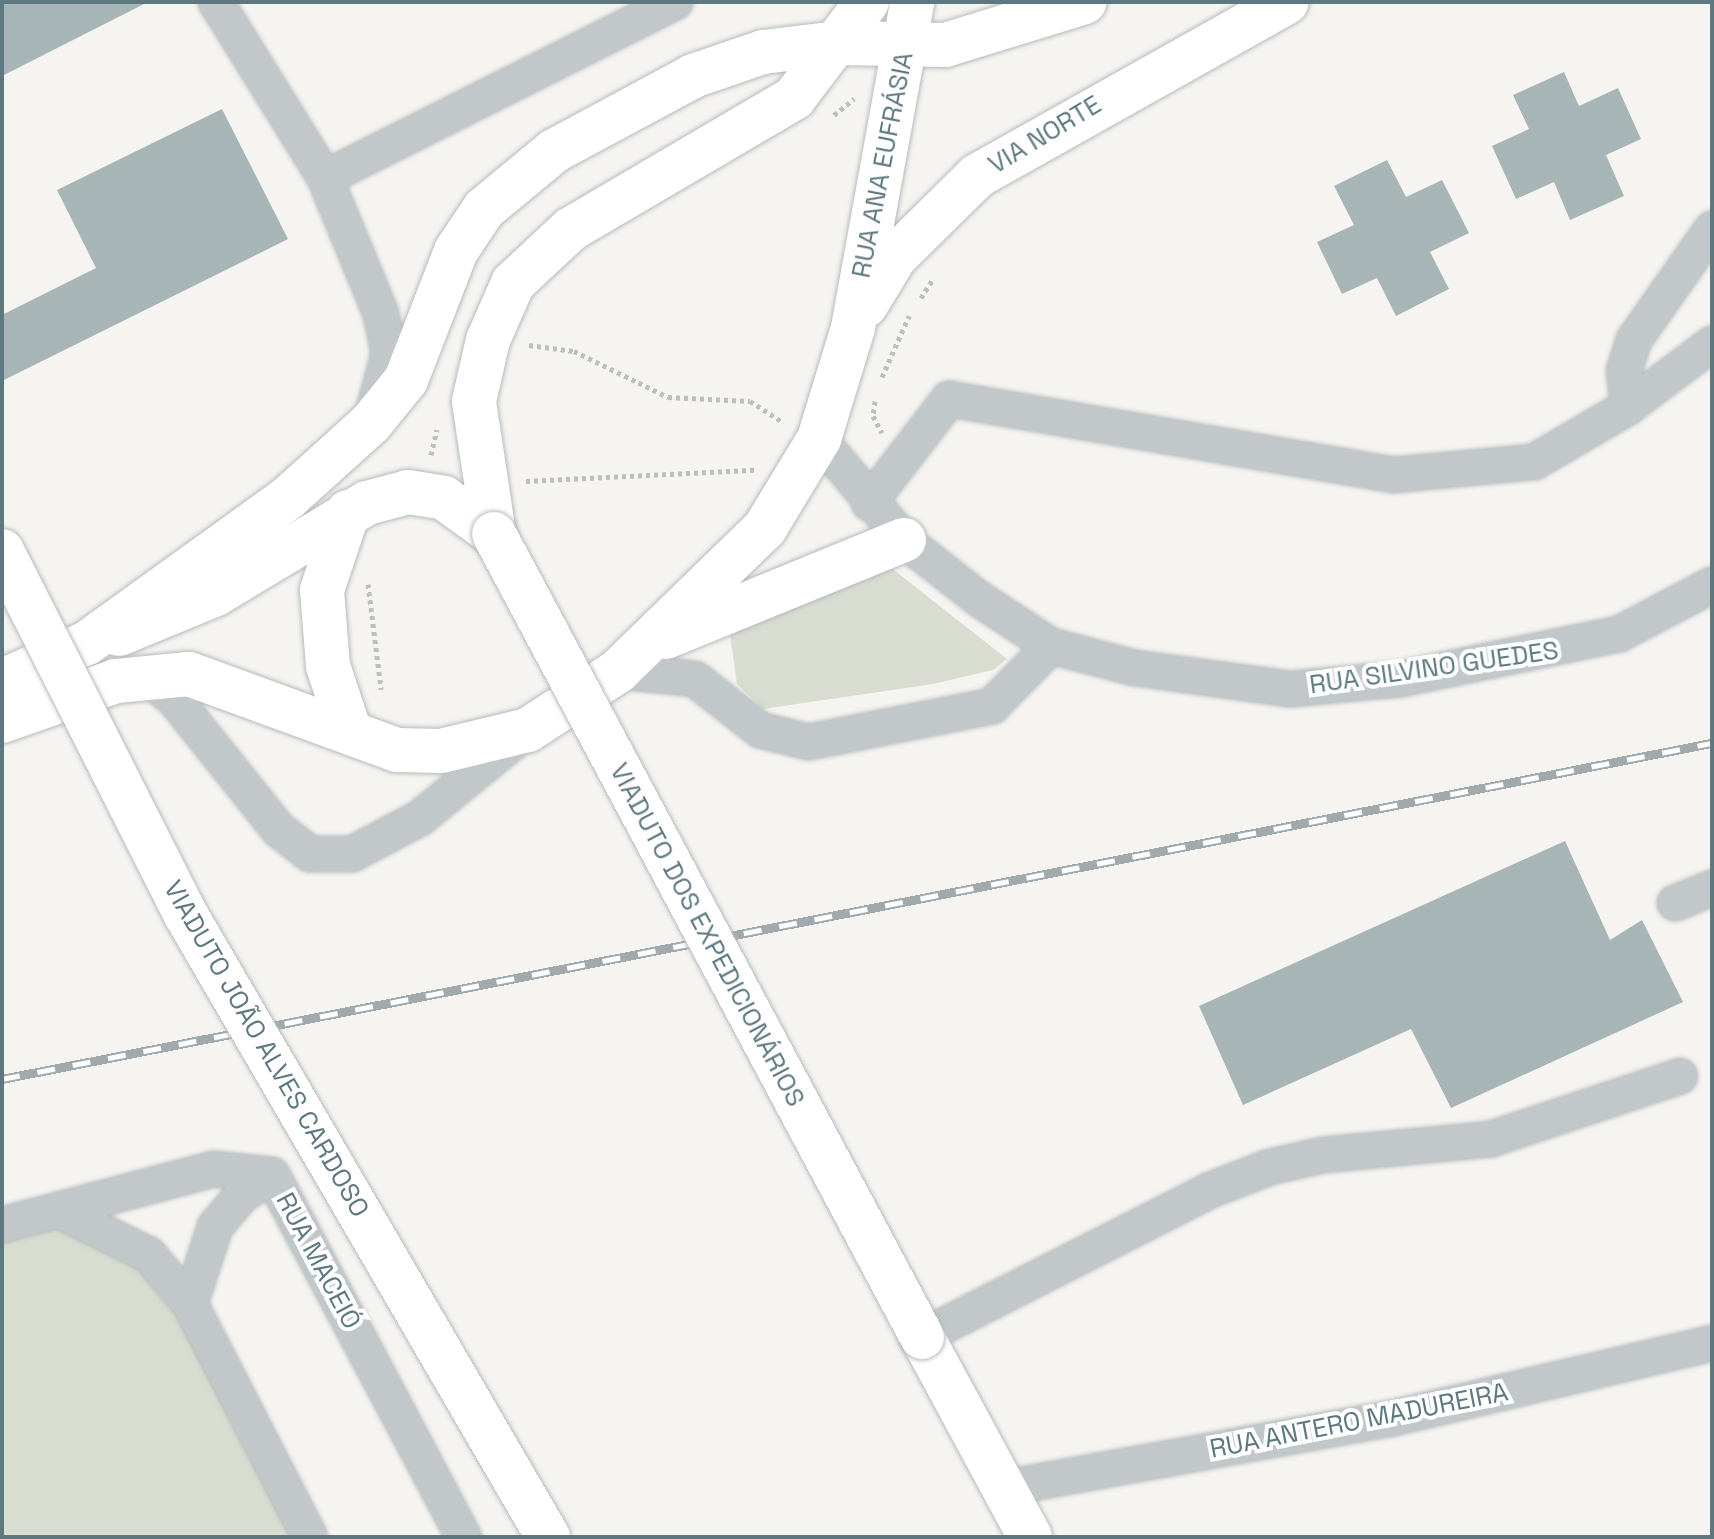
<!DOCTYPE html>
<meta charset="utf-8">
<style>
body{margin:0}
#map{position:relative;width:1714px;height:1539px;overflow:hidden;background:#f5f4f1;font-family:"Space Grotesk",sans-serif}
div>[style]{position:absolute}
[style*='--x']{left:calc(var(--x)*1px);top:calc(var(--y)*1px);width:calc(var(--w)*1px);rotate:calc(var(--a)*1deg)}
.green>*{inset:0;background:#d9ddd1}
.building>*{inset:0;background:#a8b5b7}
.path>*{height:5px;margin-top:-2.5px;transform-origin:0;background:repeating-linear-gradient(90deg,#bbbfc0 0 4px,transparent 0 8px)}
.roads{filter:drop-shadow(0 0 2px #b5bbbd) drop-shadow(0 0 2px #b5bbbd)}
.minor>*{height:34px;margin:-17px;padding:0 17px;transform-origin:17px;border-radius:17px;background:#c2c8ca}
.major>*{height:44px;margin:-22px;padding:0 22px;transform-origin:22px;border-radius:22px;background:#fff}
.rail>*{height:9px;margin-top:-4.5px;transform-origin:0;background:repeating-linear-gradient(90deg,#fff 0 18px,#a0aaad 0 36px);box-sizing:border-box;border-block:2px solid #a0aaad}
.bridges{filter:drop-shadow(0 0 2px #b5bbbd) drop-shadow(0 0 2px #b5bbbd)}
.major-bridge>*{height:44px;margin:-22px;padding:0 22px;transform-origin:22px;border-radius:22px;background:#fff}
span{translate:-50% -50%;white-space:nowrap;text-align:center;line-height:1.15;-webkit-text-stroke:8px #fff;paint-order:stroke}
.street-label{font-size:26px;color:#5d787f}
.frame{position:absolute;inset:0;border:4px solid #5d787f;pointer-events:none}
</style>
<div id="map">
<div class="green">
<div style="clip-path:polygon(885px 563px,1007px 659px,993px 670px,933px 684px,763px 709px,737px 684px,729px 628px)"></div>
<div style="clip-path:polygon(64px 1223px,143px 1263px,183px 1312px,300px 1537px,2px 1537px,2px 1235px)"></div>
</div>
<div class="building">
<div style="clip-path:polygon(2px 2px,148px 2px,2px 76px)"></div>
<div style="clip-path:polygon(1564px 72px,1579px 106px,1618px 88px,1641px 139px,1606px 155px,1624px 196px,1570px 220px,1554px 182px,1516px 199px,1492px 146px,1529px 129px,1513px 95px)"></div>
<div style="clip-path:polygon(222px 109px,288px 239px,2px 381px,2px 315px,96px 268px,57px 190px)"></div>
<div style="clip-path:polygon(1387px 160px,1406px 197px,1442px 180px,1469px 233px,1430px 252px,1449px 289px,1396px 316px,1377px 278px,1342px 294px,1317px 242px,1354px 225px,1334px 186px)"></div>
<div style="clip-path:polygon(1565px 841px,1610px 940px,1642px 920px,1683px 1002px,1451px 1108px,1411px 1029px,1243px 1105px,1199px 1006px)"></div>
</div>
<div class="path">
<div style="--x:834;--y:115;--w:26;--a:-39"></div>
<div style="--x:921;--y:298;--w:22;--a:-58"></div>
<div style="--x:529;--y:345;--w:45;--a:7.6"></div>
<div style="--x:574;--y:351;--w:105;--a:26.1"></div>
<div style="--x:668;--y:397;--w:82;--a:2.8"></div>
<div style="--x:750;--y:401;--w:40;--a:32.9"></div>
<div style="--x:882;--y:377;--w:67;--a:-66.1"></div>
<div style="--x:875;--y:401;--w:15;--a:98"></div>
<div style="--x:873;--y:416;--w:19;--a:62"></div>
<div style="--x:431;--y:455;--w:26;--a:-77"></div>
<div style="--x:526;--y:481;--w:229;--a:-2.8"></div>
<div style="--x:368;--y:584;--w:106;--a:82.9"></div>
</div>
<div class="roads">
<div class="minor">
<div style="--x:216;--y:2;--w:207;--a:58.2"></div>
<div style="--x:325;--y:178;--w:147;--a:67.6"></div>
<div style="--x:381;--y:314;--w:41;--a:78.7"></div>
<div style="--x:389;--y:354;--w:65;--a:105.1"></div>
<div style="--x:325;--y:178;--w:392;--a:-26.7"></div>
<div style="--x:1628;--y:407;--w:105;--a:-36.9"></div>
<div style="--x:819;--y:439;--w:132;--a:49.9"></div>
<div style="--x:904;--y:540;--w:95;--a:38.2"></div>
<div style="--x:979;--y:599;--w:86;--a:33.1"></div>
<div style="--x:1051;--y:646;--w:87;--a:14.7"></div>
<div style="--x:1135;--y:668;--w:157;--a:7.7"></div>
<div style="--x:1291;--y:689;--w:109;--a:-5.2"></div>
<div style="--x:1400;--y:679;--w:224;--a:-11.6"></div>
<div style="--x:1619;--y:634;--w:105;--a:-27.8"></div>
<div style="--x:869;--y:503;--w:131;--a:-52.4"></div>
<div style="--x:949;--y:399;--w:450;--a:9.7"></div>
<div style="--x:1393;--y:475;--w:142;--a:-5.3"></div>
<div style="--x:1534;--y:462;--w:109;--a:-30.3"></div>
<div style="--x:1628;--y:407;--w:36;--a:-96"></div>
<div style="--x:1624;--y:371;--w:33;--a:-72"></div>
<div style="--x:1634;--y:340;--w:136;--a:-54.9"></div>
<div style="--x:618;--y:671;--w:77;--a:5.9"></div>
<div style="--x:695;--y:679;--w:83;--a:38.1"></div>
<div style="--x:760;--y:730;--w:50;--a:13.8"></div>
<div style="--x:809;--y:742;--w:187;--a:-11.1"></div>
<div style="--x:992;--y:706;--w:84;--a:-45.5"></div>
<div style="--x:133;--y:682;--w:22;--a:3"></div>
<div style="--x:155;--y:683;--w:26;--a:40"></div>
<div style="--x:175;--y:700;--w:165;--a:51.4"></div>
<div style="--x:278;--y:829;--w:41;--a:38"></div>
<div style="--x:310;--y:854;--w:42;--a:0"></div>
<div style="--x:352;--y:854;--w:77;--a:-27.9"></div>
<div style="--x:420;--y:818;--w:134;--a:-39.3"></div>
<div style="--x:1675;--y:903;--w:40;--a:-22"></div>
<div style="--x:64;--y:1213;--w:95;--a:26.3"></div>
<div style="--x:149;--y:1255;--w:64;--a:50.1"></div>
<div style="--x:190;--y:1304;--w:262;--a:62.8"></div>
<div style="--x:2;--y:1225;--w:219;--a:-14.8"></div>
<div style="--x:214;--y:1169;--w:58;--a:5.9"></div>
<div style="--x:272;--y:1175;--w:410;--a:62.1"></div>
<div style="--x:190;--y:1304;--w:81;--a:-72"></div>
<div style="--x:215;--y:1227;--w:40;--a:-50"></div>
<div style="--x:241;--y:1196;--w:37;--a:-34"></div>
<div style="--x:922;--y:1337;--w:321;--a:-27"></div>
<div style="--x:1208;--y:1191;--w:66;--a:-21.2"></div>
<div style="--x:1270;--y:1167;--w:54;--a:-12.8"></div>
<div style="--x:1323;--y:1155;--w:169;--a:-5.4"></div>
<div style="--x:1491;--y:1139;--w:199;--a:-18.4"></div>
<div style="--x:1004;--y:1488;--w:391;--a:-10.2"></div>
<div style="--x:1389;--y:1419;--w:332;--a:-13.2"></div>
</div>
<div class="major">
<div style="--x:866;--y:305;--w:56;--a:-58.9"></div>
<div style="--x:895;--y:257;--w:115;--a:-44.6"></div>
<div style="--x:977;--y:176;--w:355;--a:-29.3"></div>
<div style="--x:348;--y:512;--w:82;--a:108.4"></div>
<div style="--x:322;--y:590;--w:76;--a:85.5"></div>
<div style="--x:328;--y:666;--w:70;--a:71.6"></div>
<div style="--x:494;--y:534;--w:134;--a:-98.6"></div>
<div style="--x:474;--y:401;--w:63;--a:-77.1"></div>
<div style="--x:488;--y:340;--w:62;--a:-66.3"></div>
<div style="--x:513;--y:283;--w:79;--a:-43"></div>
<div style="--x:571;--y:229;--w:259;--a:-30.4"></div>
<div style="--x:794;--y:98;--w:121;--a:-52.8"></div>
<div style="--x:119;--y:634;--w:105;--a:-22.4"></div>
<div style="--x:216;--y:594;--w:176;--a:-31.1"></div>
<div style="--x:367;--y:503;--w:42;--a:-15"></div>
<div style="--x:408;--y:492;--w:36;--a:9"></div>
<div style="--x:444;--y:498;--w:62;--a:35.8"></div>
<div style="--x:666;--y:637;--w:257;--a:-22.2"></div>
<div style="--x:2;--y:681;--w:93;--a:-24.1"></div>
<div style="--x:87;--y:643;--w:248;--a:-35.8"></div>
<div style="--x:288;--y:498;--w:112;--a:-42.1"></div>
<div style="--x:371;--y:423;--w:55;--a:-50.9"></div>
<div style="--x:406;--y:380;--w:138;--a:-68.8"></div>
<div style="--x:456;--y:251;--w:50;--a:-56.3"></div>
<div style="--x:484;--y:209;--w:91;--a:-39.6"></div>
<div style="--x:554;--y:151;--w:158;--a:-28.3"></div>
<div style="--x:693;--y:76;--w:74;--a:-18.9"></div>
<div style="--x:763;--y:52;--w:75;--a:-6.9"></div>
<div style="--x:837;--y:43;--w:108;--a:1.1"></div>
<div style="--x:945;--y:45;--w:146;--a:-17.1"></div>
<div style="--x:2;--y:721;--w:121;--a:-19.3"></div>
<div style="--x:116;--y:681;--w:73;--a:-5.5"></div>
<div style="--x:189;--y:674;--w:221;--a:20.1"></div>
<div style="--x:397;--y:750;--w:44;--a:1.3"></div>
<div style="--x:441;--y:751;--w:89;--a:-13.6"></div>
<div style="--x:528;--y:730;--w:108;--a:-33.2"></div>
<div style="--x:618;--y:671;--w:205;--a:-44.2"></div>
<div style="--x:765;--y:528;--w:104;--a:-58.8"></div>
<div style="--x:819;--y:439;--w:116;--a:-73"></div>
<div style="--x:853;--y:328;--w:331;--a:-79.7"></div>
<div style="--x:922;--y:1337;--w:227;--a:61.6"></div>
</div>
</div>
<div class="rail">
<div style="--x:2;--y:1079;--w:1743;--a:-11.12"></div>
</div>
<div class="bridges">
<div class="major-bridge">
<div style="--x:494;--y:534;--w:910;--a:61.94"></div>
<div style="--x:2;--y:551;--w:408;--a:63.2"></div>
<div style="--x:186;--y:915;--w:720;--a:59.8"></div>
</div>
</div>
<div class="street-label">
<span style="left:1045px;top:135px;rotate:-31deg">VIA NORTE</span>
<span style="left:883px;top:165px;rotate:-79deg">RUA ANA EUFRÁSIA</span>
<span style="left:1434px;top:668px;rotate:-8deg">RUA SILVINO GUEDES</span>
<span style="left:707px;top:935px;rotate:62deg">VIADUTO DOS EXPEDICIONÁRIOS</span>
<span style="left:266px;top:1049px;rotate:60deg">VIADUTO JOÃO ALVES CARDOSO</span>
<span style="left:318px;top:1261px;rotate:62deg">RUA MACEIÓ</span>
<span style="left:1359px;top:1421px;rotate:-11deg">RUA ANTERO MADUREIRA</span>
</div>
<div class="frame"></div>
</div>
